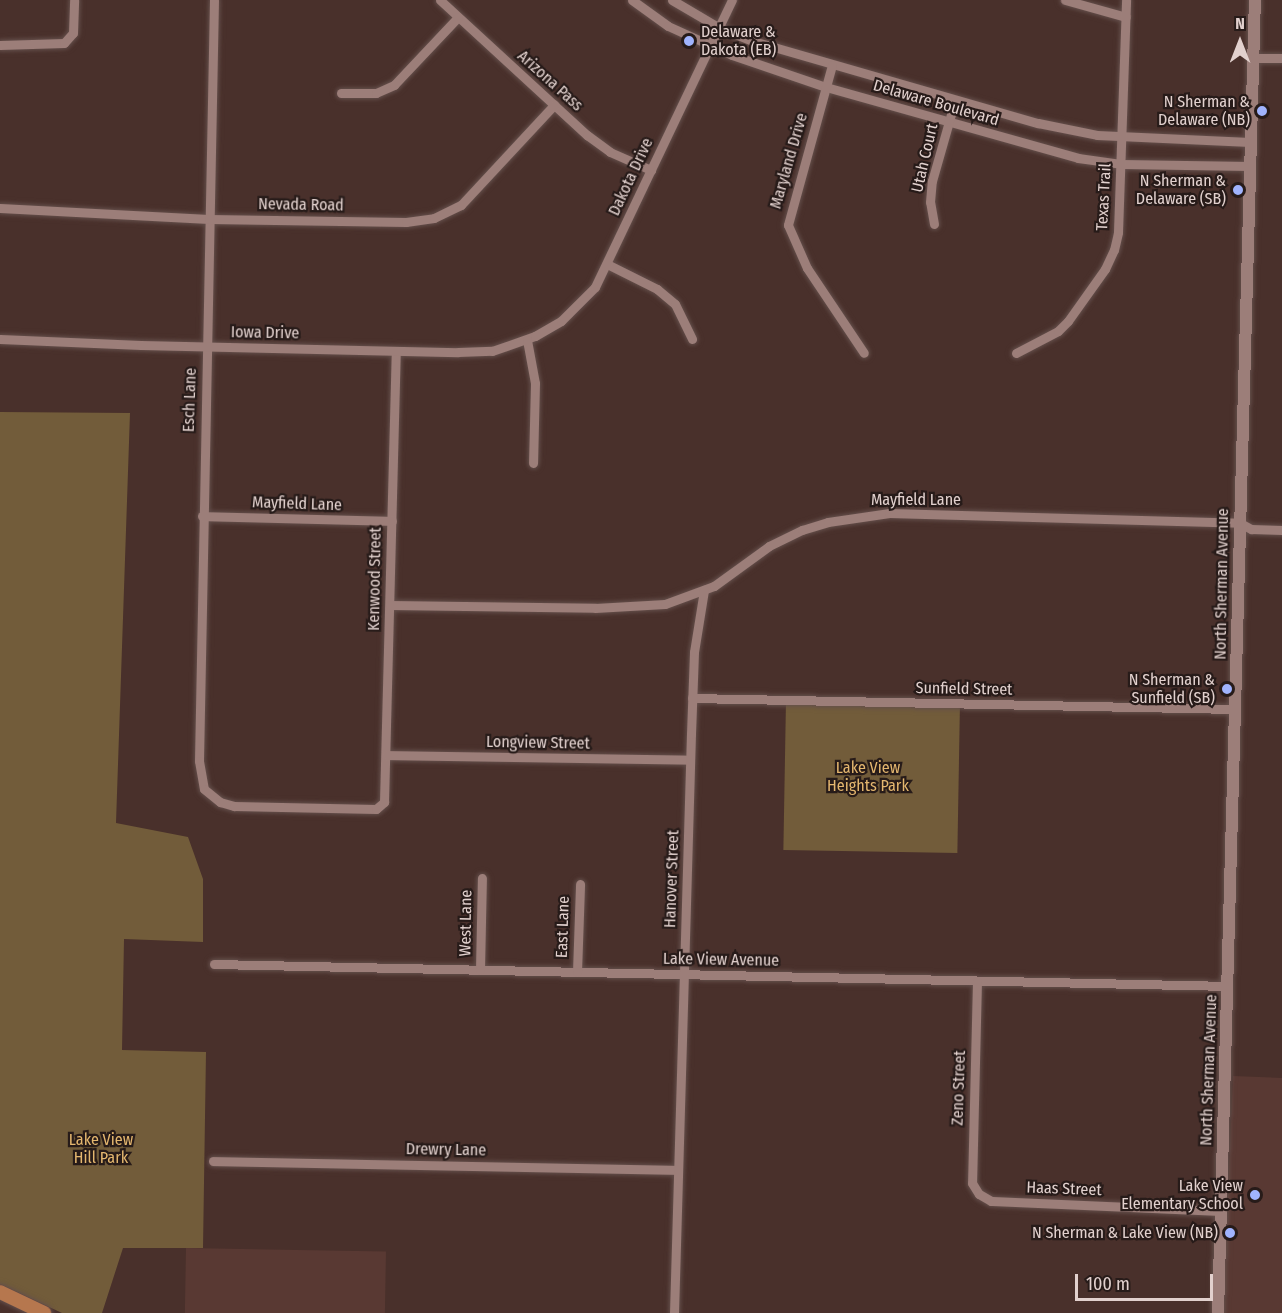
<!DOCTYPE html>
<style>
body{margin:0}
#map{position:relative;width:1282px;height:1313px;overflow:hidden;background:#49302b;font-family:"Fira Sans Condensed",sans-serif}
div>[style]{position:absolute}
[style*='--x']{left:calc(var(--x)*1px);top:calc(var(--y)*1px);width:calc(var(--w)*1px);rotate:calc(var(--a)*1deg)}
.built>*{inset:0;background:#593933;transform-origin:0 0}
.green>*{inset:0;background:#725c3a;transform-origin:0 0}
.roads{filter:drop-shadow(0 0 2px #644f4b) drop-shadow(0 0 2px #644f4b)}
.street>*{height:9px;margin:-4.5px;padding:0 4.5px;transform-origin:4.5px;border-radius:4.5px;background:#9c7e79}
.secondary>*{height:12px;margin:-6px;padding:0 6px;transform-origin:6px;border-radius:6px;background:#9c7e79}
.primary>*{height:14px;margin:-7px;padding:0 7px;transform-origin:7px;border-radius:7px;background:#b6774e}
.dots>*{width:16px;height:16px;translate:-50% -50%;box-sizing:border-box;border:3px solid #271b19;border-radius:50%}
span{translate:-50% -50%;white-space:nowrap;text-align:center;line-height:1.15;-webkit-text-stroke:4.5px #271b19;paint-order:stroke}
.poi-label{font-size:16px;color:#e2d1ce}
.left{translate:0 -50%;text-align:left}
.right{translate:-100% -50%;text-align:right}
.street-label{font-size:16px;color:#e2d1ce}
.park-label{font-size:16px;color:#e5b76f}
.north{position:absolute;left:1210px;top:12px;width:60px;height:60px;-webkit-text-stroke:4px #271b19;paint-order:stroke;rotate:0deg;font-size:16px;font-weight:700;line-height:24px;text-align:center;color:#e2d1ce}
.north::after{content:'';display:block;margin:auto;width:21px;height:27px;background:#e2d1ce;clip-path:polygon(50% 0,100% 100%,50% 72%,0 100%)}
.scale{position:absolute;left:1075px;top:1274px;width:138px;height:27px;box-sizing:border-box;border:3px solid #e2d1ce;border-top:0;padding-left:8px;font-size:18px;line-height:21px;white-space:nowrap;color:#e2d1ce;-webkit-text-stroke:4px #271b19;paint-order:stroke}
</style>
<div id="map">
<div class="built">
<div style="clip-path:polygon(1233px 1076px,1282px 1078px,1282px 1313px,1223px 1313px)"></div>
<div style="left:186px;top:1248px;width:200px;height:65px;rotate:1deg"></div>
</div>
<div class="green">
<div style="clip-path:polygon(0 412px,130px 413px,116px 823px,188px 837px,203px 879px,203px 942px,124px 939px,122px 1050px,206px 1052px,203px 1248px,123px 1248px,102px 1313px,62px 1313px,0 1284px)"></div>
<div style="left:786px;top:700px;width:174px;height:150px;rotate:1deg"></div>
</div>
<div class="roads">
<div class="street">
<div style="--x:214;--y:0;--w:761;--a:91.13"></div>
<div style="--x:199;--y:761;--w:28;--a:80"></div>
<div style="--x:204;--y:789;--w:21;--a:39"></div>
<div style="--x:220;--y:802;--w:15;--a:16"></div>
<div style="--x:234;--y:806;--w:142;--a:1.2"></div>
<div style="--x:376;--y:809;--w:11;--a:-41"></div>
<div style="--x:384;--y:802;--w:451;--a:-88.5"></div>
<div style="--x:440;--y:0;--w:200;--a:42.6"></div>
<div style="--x:587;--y:135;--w:29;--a:36"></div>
<div style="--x:610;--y:152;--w:45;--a:23.7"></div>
<div style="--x:632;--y:0;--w:44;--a:35.8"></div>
<div style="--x:668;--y:26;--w:70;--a:24.4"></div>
<div style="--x:732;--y:55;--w:99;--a:18.8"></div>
<div style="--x:826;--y:87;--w:262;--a:15.7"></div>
<div style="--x:1078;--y:158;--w:43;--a:7.9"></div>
<div style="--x:1121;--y:164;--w:129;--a:0.9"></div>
<div style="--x:672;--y:0;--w:53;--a:30.4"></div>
<div style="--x:718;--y:27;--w:38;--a:22"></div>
<div style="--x:753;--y:41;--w:297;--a:16.1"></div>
<div style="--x:1038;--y:123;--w:60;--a:11.5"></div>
<div style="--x:1097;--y:135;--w:153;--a:2.6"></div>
<div style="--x:1065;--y:0;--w:63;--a:15.6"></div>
<div style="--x:0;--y:45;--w:64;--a:-1.8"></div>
<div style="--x:64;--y:43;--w:13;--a:-48"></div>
<div style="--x:73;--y:33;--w:33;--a:-88"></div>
<div style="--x:1253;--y:58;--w:29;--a:0"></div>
<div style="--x:832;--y:65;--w:166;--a:105.4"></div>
<div style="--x:788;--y:225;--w:47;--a:66.2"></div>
<div style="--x:807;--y:268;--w:102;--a:56.2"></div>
<div style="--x:341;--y:93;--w:35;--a:0"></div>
<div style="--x:376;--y:93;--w:20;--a:-24"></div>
<div style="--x:394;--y:85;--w:93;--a:-46.7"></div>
<div style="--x:0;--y:208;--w:209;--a:3"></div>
<div style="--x:209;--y:219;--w:197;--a:0.9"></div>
<div style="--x:406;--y:222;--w:28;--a:-8"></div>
<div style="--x:434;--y:218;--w:30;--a:-26"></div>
<div style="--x:461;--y:205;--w:137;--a:-47.1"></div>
<div style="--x:934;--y:224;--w:22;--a:-100"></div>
<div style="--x:930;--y:202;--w:21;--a:-85"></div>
<div style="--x:932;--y:181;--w:84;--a:-74.1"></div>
<div style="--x:607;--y:264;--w:56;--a:26.6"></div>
<div style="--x:657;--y:289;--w:23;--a:40"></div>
<div style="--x:675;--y:304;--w:39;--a:64"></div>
<div style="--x:0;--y:339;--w:141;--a:2.4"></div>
<div style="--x:141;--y:345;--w:317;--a:1.3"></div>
<div style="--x:458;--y:352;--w:34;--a:-2"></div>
<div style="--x:492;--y:351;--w:46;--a:-19.2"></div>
<div style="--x:535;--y:336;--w:30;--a:-30"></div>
<div style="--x:561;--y:321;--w:48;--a:-45"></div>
<div style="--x:595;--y:287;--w:318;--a:-64.5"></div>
<div style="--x:527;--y:340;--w:44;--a:79.5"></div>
<div style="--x:535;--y:383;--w:80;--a:91.4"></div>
<div style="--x:1016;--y:353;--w:47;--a:-27.6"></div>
<div style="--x:1058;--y:331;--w:14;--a:-45"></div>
<div style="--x:1068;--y:321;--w:64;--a:-54.6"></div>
<div style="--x:1105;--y:269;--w:21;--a:-65"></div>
<div style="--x:1114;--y:250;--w:18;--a:-77"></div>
<div style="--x:1118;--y:232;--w:232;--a:-88"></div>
<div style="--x:202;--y:516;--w:190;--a:1.5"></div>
<div style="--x:390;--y:605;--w:205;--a:0.8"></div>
<div style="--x:595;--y:608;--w:70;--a:-3.3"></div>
<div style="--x:665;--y:604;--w:52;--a:-20.2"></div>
<div style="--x:714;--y:586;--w:68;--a:-36"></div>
<div style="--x:769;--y:546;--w:37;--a:-26"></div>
<div style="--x:802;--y:530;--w:27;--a:-17"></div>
<div style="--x:828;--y:522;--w:62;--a:-8.4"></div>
<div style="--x:889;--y:513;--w:351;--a:1.6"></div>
<div style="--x:1240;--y:523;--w:13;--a:29"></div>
<div style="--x:1251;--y:529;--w:31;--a:2"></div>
<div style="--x:692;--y:698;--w:544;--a:1.16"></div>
<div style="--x:386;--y:755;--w:304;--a:0.9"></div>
<div style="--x:214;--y:964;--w:1014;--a:1.24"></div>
<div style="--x:480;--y:970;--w:92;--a:-88.8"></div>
<div style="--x:577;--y:972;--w:88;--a:-88"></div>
<div style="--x:977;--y:981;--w:202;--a:91.4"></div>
<div style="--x:972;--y:1183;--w:13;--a:58"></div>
<div style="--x:979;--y:1194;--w:14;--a:30"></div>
<div style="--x:991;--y:1201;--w:231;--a:2.5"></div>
<div style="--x:213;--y:1161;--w:465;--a:1.1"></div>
<div style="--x:674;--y:1313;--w:579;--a:-88.32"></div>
<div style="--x:691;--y:734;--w:82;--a:-87.9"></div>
<div style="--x:694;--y:652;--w:63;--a:-80.8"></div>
</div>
<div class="secondary">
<div style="--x:1218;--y:1313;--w:1314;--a:-88.39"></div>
</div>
<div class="primary">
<div style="--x:0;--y:1292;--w:49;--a:25.5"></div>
</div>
</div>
<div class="dots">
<div style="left:689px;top:41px;background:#a0b3fd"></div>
<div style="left:1262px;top:111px;background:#a0b3fd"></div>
<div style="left:1238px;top:190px;background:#a0b3fd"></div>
<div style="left:1227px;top:689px;background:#a0b3fd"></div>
<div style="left:1255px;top:1195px;background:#a0b3fd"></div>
<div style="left:1230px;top:1233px;background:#a0b3fd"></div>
</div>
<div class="poi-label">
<span class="left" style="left:701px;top:41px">Delaware &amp;<br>Dakota (EB)</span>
<span class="right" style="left:1250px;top:111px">N Sherman &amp;<br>Delaware (NB)</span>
<span class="right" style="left:1226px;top:190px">N Sherman &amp;<br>Delaware (SB)</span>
<span class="right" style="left:1215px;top:689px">N Sherman &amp;<br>Sunfield (SB)</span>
<span class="right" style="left:1243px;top:1195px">Lake View<br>Elementary School</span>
<span class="right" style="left:1218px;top:1233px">N Sherman &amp; Lake View (NB)</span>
</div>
<div class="street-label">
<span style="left:550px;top:81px;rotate:42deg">Arizona Pass</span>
<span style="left:936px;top:103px;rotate:16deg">Delaware Boulevard</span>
<span style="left:925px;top:158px;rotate:-77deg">Utah Court</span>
<span style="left:789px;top:161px;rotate:-74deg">Maryland Drive</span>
<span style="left:631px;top:177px;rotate:-65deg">Dakota Drive</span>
<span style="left:1104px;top:197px;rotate:-87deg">Texas Trail</span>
<span style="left:301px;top:205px;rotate:1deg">Nevada Road</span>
<span style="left:265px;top:333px;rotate:1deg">Iowa Drive</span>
<span style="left:190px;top:400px;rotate:-88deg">Esch Lane</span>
<span style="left:916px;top:500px">Mayfield Lane</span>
<span style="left:297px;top:504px;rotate:2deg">Mayfield Lane</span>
<span style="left:375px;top:579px;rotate:-89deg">Kenwood Street</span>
<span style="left:1222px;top:584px;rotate:-89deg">North Sherman Avenue</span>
<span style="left:964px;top:689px;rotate:1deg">Sunfield Street</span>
<span style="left:538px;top:743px;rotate:1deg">Longview Street</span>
<span style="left:672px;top:879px;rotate:-88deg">Hanover Street</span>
<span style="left:466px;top:923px;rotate:-89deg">West Lane</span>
<span style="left:563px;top:927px;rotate:-88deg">East Lane</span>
<span style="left:721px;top:960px;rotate:1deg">Lake View Avenue</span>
<span style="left:1209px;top:1070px;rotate:-88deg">North Sherman Avenue</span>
<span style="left:959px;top:1088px;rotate:-88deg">Zeno Street</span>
<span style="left:446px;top:1150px;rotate:1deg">Drewry Lane</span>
<span style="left:1064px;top:1189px;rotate:2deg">Haas Street</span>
</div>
<div class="park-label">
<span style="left:868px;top:777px">Lake View<br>Heights Park</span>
<span style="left:101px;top:1149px">Lake View<br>Hill Park</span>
</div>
<div class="north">N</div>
<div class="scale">100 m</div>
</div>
